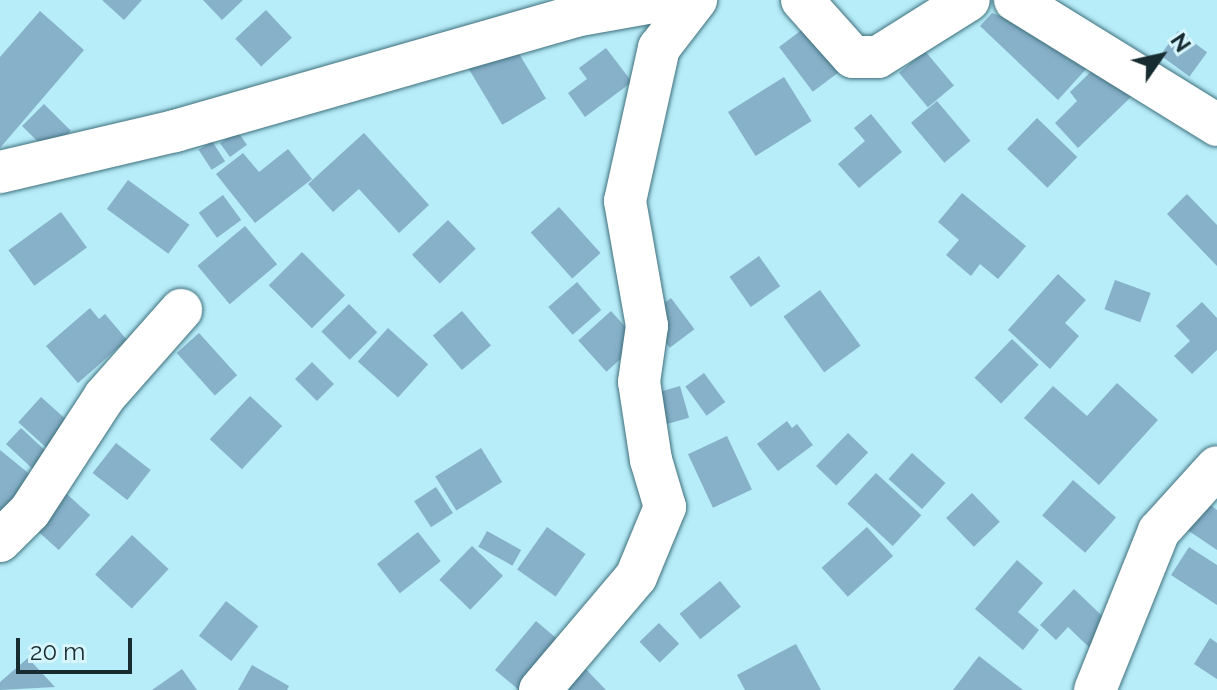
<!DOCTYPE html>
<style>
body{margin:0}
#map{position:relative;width:1217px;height:690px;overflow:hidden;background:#b7ecf9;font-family:Raleway,sans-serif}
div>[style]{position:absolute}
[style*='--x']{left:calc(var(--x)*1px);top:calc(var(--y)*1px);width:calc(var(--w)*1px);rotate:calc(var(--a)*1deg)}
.building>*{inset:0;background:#87b0c9;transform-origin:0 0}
.roads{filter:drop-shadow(0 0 2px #3e707b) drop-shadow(0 0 2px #3e707b)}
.street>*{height:42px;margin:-21px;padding:0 21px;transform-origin:21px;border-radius:21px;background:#fff}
span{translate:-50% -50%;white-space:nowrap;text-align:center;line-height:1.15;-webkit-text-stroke:6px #d6f5fd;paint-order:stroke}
.north{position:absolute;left:1121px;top:16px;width:80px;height:80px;-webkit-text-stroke:6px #d6f5fd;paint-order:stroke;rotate:56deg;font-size:22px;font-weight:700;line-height:32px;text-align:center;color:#172c31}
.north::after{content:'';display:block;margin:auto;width:28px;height:36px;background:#172c31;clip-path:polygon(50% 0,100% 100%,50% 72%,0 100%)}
.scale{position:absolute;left:16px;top:638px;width:116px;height:36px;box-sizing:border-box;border:4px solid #172c31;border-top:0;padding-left:10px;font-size:24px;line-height:28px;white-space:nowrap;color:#172c31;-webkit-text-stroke:6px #d6f5fd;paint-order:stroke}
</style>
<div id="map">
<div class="building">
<div style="clip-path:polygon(102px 0,142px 0,124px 20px)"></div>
<div style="clip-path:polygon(203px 0,243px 0,222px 20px)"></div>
<div style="left:266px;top:10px;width:38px;height:42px;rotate:47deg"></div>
<div style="clip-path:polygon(40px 11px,84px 50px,0 148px,0 57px)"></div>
<div style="clip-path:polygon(992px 13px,1082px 45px,1096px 58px,1058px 100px,980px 26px)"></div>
<div style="left:815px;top:20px;width:56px;height:45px;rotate:53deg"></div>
<div style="left:1178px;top:31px;width:36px;height:30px;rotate:36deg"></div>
<div style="left:512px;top:42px;width:66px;height:51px;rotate:59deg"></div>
<div style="clip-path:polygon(606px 48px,632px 82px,585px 117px,568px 93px,587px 79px,579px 68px)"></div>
<div style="left:925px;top:51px;width:45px;height:34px;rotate:50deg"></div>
<div style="clip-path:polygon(1101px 62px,1133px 95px,1078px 148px,1055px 123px,1077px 101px,1070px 92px)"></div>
<div style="left:784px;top:77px;width:52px;height:66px;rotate:58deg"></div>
<div style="left:937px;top:101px;width:52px;height:34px;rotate:50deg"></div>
<div style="left:44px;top:104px;width:38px;height:31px;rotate:45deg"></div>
<div style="clip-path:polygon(871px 114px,902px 152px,859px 188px,838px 164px,865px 141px,854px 128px)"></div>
<div style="left:1037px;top:118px;width:56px;height:43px;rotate:44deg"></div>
<div style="left:237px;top:131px;width:17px;height:21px;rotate:54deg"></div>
<div style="clip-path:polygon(364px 133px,429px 205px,399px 233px,359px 189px,333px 212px,308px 184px)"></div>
<div style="left:212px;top:141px;width:24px;height:16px;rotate:57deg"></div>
<div style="clip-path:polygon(288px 149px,312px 179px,255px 223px,216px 174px,243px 153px,259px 172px)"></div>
<div style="left:128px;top:180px;width:76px;height:36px;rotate:36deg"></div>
<div style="clip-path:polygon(962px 193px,1026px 246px,998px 279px,980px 264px,971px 276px,946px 255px,959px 240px,938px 222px)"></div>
<div style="clip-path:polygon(1187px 194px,1217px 225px,1217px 266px,1167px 214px)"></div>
<div style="left:223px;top:195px;width:31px;height:30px;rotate:54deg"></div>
<div style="left:559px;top:207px;width:62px;height:38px;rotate:48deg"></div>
<div style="left:61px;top:212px;width:44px;height:65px;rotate:54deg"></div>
<div style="left:448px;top:220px;width:40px;height:50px;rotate:46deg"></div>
<div style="left:245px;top:226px;width:50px;height:62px;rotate:50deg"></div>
<div style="left:302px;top:252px;width:61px;height:47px;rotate:45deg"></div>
<div style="left:759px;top:256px;width:37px;height:36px;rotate:55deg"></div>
<div style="clip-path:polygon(1058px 274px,1086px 300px,1065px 323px,1079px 336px,1050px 369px,1008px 330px)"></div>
<div style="left:1115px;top:280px;width:38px;height:31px;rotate:20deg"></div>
<div style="left:577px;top:282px;width:37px;height:38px;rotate:49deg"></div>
<div style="left:820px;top:290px;width:69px;height:45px;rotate:54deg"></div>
<div style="left:671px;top:298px;width:39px;height:31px;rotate:53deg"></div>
<div style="clip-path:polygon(1202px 302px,1217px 318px,1217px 350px,1192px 374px,1174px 356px,1190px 341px,1176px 326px)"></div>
<div style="left:349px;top:304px;width:40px;height:39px;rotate:45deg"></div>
<div style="clip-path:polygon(90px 308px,99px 319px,105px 314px,127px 340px,78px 383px,46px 346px)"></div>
<div style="left:462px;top:311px;width:45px;height:38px;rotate:50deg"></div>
<div style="left:611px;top:311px;width:42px;height:44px;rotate:48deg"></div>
<div style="left:388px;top:328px;width:54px;height:45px;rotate:42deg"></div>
<div style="left:199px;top:333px;width:57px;height:30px;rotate:48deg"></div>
<div style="left:1012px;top:339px;width:37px;height:54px;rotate:44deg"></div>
<div style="left:312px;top:362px;width:31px;height:24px;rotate:45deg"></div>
<div style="left:704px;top:373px;width:36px;height:23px;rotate:54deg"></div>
<div style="clip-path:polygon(1117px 383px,1158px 420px,1099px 485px,1024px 418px,1053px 386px,1087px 416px)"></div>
<div style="left:680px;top:386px;width:33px;height:35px;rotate:74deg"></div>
<div style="left:250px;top:396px;width:44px;height:59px;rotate:43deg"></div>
<div style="left:41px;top:397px;width:45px;height:34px;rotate:42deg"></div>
<div style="clip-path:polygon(787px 421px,792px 428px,797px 424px,813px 445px,778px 471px,757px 444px)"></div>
<div style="left:21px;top:428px;width:40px;height:22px;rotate:43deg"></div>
<div style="left:848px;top:433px;width:28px;height:46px;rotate:44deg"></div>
<div style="left:727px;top:436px;width:59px;height:43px;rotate:65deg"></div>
<div style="left:116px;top:443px;width:44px;height:38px;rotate:38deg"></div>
<div style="left:481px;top:448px;width:40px;height:54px;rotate:58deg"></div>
<div style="clip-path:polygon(0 450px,32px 476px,0 516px)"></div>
<div style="left:912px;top:453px;width:45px;height:35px;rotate:42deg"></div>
<div style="left:876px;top:473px;width:62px;height:42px;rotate:43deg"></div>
<div style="left:1073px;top:480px;width:57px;height:47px;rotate:41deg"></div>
<div style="left:59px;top:487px;width:42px;height:47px;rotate:42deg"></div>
<div style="left:436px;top:487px;width:31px;height:26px;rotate:57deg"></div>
<div style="left:972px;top:493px;width:40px;height:36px;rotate:46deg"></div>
<div style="clip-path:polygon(1205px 501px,1217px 510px,1217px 550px,1186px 529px)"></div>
<div style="left:547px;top:527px;width:47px;height:52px;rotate:35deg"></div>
<div style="left:867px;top:527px;width:39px;height:61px;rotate:48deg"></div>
<div style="left:487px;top:531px;width:39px;height:18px;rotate:29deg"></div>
<div style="left:418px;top:532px;width:37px;height:52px;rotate:52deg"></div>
<div style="left:132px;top:535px;width:50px;height:54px;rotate:43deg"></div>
<div style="left:472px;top:546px;width:43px;height:47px;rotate:44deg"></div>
<div style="clip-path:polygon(1189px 547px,1217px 565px,1217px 605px,1171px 575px)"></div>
<div style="clip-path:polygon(1017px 560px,1043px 583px,1018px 612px,1039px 630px,1023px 650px,975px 609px)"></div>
<div style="left:720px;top:581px;width:33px;height:52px;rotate:51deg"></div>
<div style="clip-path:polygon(1074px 589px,1117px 630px,1094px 652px,1068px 627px,1056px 640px,1040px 625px)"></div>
<div style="left:226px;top:601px;width:41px;height:44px;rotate:38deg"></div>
<div style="clip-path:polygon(536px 621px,568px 648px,533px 690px,519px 690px,495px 670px)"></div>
<div style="left:659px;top:623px;width:29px;height:27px;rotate:46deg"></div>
<div style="clip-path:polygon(1210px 638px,1217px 643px,1217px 679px,1194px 664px)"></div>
<div style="clip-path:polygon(796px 644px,821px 690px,745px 690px,737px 675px)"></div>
<div style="clip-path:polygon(979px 656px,1023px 690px,953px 690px)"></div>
<div style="clip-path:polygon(28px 658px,55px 687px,0 690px,0 682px)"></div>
<div style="clip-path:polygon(575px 658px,606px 690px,549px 690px)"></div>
<div style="clip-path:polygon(252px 665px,289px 686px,287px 690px,238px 690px)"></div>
<div style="clip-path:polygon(182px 669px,197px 690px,152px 690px)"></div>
</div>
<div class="roads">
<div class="street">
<div style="--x:802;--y:0;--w:76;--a:48.2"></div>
<div style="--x:853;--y:57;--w:25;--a:0"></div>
<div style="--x:878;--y:57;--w:107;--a:-32.1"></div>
<div style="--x:1015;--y:0;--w:238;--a:31.7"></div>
<div style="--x:0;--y:172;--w:180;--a:-13.2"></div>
<div style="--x:175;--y:131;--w:416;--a:-16"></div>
<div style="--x:575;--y:16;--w:91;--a:-10.1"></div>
<div style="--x:0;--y:541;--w:42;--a:-45"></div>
<div style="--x:30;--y:511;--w:137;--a:-56.9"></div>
<div style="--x:105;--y:396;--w:115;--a:-48.5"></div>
<div style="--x:540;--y:690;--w:148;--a:-49.7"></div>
<div style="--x:636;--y:577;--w:76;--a:-67.5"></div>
<div style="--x:665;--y:507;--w:49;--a:-106.6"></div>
<div style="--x:651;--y:460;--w:79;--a:-98.7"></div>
<div style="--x:639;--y:382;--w:57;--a:-81.9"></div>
<div style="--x:647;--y:326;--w:127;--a:-100"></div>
<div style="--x:625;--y:201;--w:157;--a:-77.5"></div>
<div style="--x:659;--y:48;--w:61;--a:-52.4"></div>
<div style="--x:1095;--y:690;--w:171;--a:-68.1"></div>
<div style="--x:1159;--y:531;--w:86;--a:-47.8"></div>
</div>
</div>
<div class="north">N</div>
<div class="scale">20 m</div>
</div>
